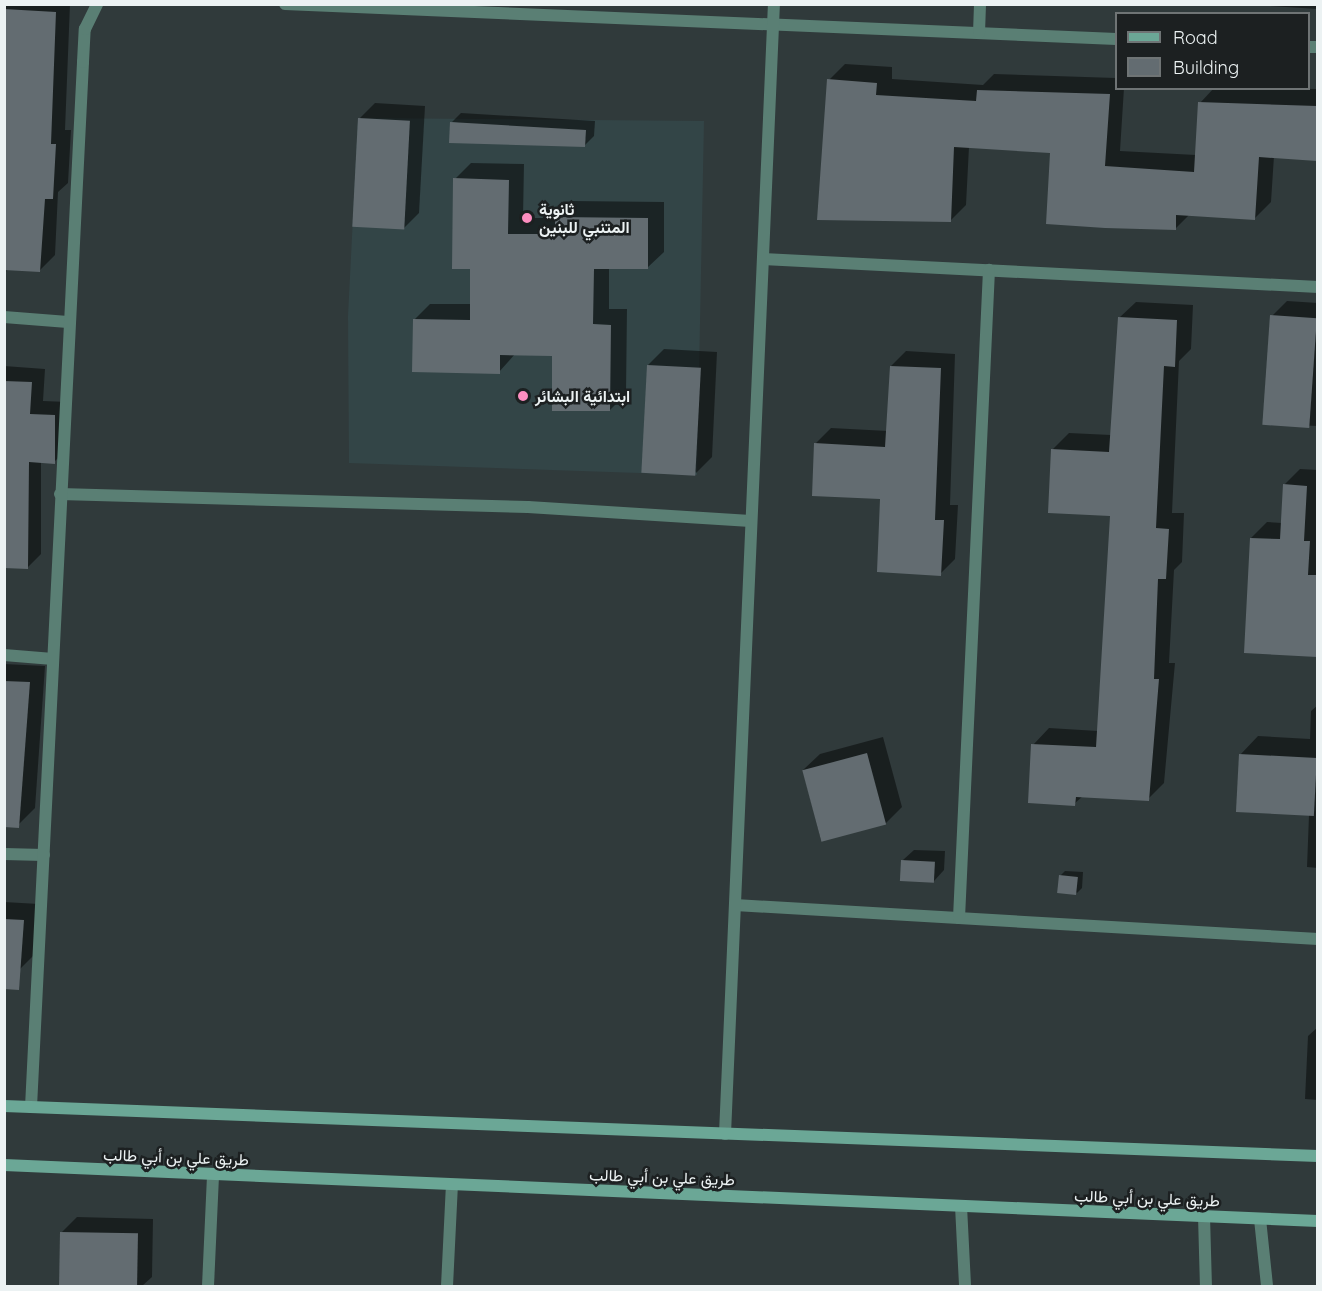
<!DOCTYPE html>
<meta charset="utf-8">
<style>
body{margin:0}
#map{position:relative;width:1322px;height:1291px;overflow:hidden;background:#303a3b;font-family:Quicksand,Vazirmatn,sans-serif}
div>[style]{position:absolute}
[style*='--x']{left:calc(var(--x)*1px);top:calc(var(--y)*1px);width:calc(var(--w)*1px);rotate:calc(var(--a)*1deg)}
.built>*{inset:0;background:#334547}
.shadow>*{inset:0;background:#0007}
.building>*{inset:0;background:#636c71;transform-origin:0 0}
.lane>*{height:12px;margin:-6px;padding:0 6px;transform-origin:6px;border-radius:6px;background:#5a7f74}
.street>*{height:12px;margin:-6px;padding:0 6px;transform-origin:6px;border-radius:6px;background:#5a7f74}
.secondary>*{height:12px;margin:-6px;padding:0 6px;transform-origin:6px;border-radius:6px;background:#6ba796}
.dots>*{width:16px;height:16px;translate:-50% -50%;box-sizing:border-box;border:3px solid #1c2021;border-radius:50%}
span{translate:-50% -50%;white-space:nowrap;text-align:center;line-height:1.15;-webkit-text-stroke:5px #1c2021;paint-order:stroke}
.poi-label{font-size:16px;color:#ecf2f3;font-weight:700}
.left{translate:0 -50%;text-align:left}
.street-label{font-size:16px;color:#ecf2f3}
.frame{position:absolute;inset:0;border:6px solid #ecf2f3;pointer-events:none}
.legend{position:absolute;left:1115px;top:12px;width:195px;height:78px;box-sizing:border-box;background:#1c2021;border:2px solid #6f7475;margin:0;padding:8px 10px;list-style:none;font-size:18px;color:#ecf2f3}
.legend li{display:flex;align-items:center;gap:12px;height:30px}
.legend b{width:30px;border:2px solid #6f7475}
</style>
<div id="map">
<div class="built">
<div style="clip-path:polygon(358px 118px,704px 121px,697px 475px,349px 463px,348px 316px)"></div>
</div>
<div class="shadow">
<div style="clip-path:polygon(4px 4px,70px 4px,65px 130px,71px 130px,68px 183px,58px 192px,55px 255px,40px 270px,7px 268px,4px 281px)"></div>
<div style="clip-path:polygon(1240px 4px,1318px 4px,1318px 9px)"></div>
<div style="clip-path:polygon(845px 64px,892px 67px,892px 79px,983px 85px,994px 74px,1116px 78px,1116px 88px,1124px 88px,1120px 151px,1196px 155px,1200px 103px,1214px 88px,1318px 89px,1318px 159px,1274px 156px,1271px 202px,1254px 219px,1190px 214px,1175px 229px,1052px 152px,969px 147px,966px 205px,950px 221px,829px 80px)"></div>
<div style="clip-path:polygon(375px 103px,425px 106px,419px 213px,404px 228px,360px 118px)"></div>
<div style="clip-path:polygon(461px 113px,595px 121px,594px 136px,585px 145px,452px 122px)"></div>
<div style="clip-path:polygon(471px 163px,524px 164px,523px 218px,556px 218px,572px 201px,664px 202px,664px 252px,647px 268px,609px 267px,609px 309px,627px 309px,626px 394px,610px 410px,554px 354px,515px 354px,499px 372px,414px 320px,430px 304px,472px 304px,472px 268px,455px 179px)"></div>
<div style="clip-path:polygon(1287px 301px,1318px 303px,1318px 426px,1267px 424px,1272px 316px)"></div>
<div style="clip-path:polygon(1136px 302px,1193px 305px,1191px 349px,1179px 361px,1172px 513px,1184px 513px,1182px 562px,1174px 570px,1169px 663px,1175px 663px,1164px 783px,1148px 799px,1083px 796px,1074px 804px,1033px 745px,1049px 728px,1098px 731px,1112px 515px,1053px 449px,1069px 433px,1111px 435px,1119px 318px)"></div>
<div style="clip-path:polygon(664px 349px,717px 352px,712px 457px,696px 473px,648px 365px)"></div>
<div style="clip-path:polygon(906px 351px,955px 354px,950px 505px,958px 505px,955px 559px,940px 574px,882px 498px,816px 443px,831px 428px,888px 431px,891px 366px)"></div>
<div style="clip-path:polygon(4px 366px,45px 369px,43px 401px,68px 402px,68px 448px,54px 462px,41px 462px,41px 554px,27px 568px,4px 566px)"></div>
<div style="clip-path:polygon(1300px 469px,1318px 470px,1318px 656px,1246px 652px,1251px 538px,1267px 522px,1282px 523px,1284px 485px)"></div>
<div style="clip-path:polygon(4px 664px,45px 666px,35px 808px,19px 824px,4px 823px)"></div>
<div style="clip-path:polygon(1318px 705px,1318px 868px,1307px 867px,1309px 815px,1240px 755px,1258px 736px,1310px 739px,1311px 711px)"></div>
<div style="clip-path:polygon(883px 737px,902px 807px,886px 823px,821px 840px,803px 770px,820px 754px)"></div>
<div style="clip-path:polygon(914px 850px,945px 851px,944px 870px,934px 881px,903px 860px)"></div>
<div style="clip-path:polygon(1065px 871px,1083px 872px,1082px 888px,1077px 893px,1060px 876px)"></div>
<div style="clip-path:polygon(4px 902px,39px 904px,36px 953px,20px 969px,4px 968px)"></div>
<div style="clip-path:polygon(1318px 1027px,1318px 1100px,1305px 1099px,1308px 1036px)"></div>
<div style="clip-path:polygon(77px 1217px,153px 1219px,152px 1277px,142px 1286px,60px 1286px,61px 1233px)"></div>
</div>
<div class="building">
<div style="clip-path:polygon(4px 9px,56px 12px,51px 144px,56px 144px,53px 199px,45px 199px,40px 272px,4px 270px)"></div>
<div style="clip-path:polygon(827px 79px,877px 83px,876px 95px,976px 101px,977px 90px,1110px 94px,1105px 166px,1194px 172px,1198px 102px,1317px 106px,1317px 161px,1259px 157px,1255px 220px,1176px 215px,1176px 230px,1105px 228px,1046px 224px,1050px 153px,954px 147px,951px 222px,817px 220px)"></div>
<div style="left:358px;top:118px;width:52px;height:109px;rotate:3deg"></div>
<div style="clip-path:polygon(450px 122px,586px 130px,585px 147px,449px 143px)"></div>
<div style="clip-path:polygon(453px 178px,509px 180px,508px 234px,555px 234px,555px 217px,648px 218px,648px 269px,594px 269px,593px 324px,611px 325px,610px 411px,552px 411px,552px 356px,500px 355px,500px 374px,412px 372px,413px 319px,470px 320px,470px 269px,452px 269px)"></div>
<div style="left:1270px;top:315px;width:47px;height:110px;rotate:4deg"></div>
<div style="clip-path:polygon(1118px 317px,1177px 320px,1175px 367px,1164px 366px,1156px 528px,1169px 529px,1166px 579px,1158px 579px,1154px 679px,1159px 679px,1149px 801px,1076px 797px,1075px 806px,1028px 803px,1031px 744px,1096px 747px,1110px 516px,1048px 513px,1051px 449px,1109px 452px)"></div>
<div style="left:647px;top:365px;width:54px;height:108px;rotate:3deg"></div>
<div style="clip-path:polygon(890px 366px,941px 368px,935px 520px,944px 520px,941px 576px,877px 572px,880px 499px,812px 496px,814px 443px,885px 447px)"></div>
<div style="clip-path:polygon(4px 381px,32px 382px,30px 414px,55px 415px,55px 464px,29px 462px,28px 569px,4px 568px)"></div>
<div style="clip-path:polygon(1283px 484px,1307px 486px,1304px 541px,1310px 541px,1308px 575px,1317px 575px,1317px 657px,1244px 653px,1250px 538px,1280px 539px)"></div>
<div style="clip-path:polygon(4px 681px,30px 682px,19px 828px,4px 827px)"></div>
<div style="left:867px;top:753px;width:74px;height:67px;rotate:75deg"></div>
<div style="left:1239px;top:754px;width:78px;height:58px;rotate:3deg"></div>
<div style="left:901px;top:860px;width:34px;height:21px;rotate:3deg"></div>
<div style="left:1059px;top:875px;width:19px;height:18px;rotate:6deg"></div>
<div style="clip-path:polygon(4px 919px,24px 920px,19px 990px,4px 989px)"></div>
<div style="left:60px;top:1232px;width:78px;height:55px;rotate:1deg"></div>
</div>
<div class="lane">
<div style="--x:1260;--y:1219;--w:67;--a:84"></div>
</div>
<div class="street">
<div style="--x:285;--y:4;--w:832;--a:2.41"></div>
<div style="--x:979;--y:33;--w:29;--a:-88"></div>
<div style="--x:1308;--y:47;--w:10;--a:0"></div>
<div style="--x:763;--y:259;--w:556;--a:2.89"></div>
<div style="--x:4;--y:317;--w:64;--a:4.5"></div>
<div style="--x:60;--y:494;--w:468;--a:1.6"></div>
<div style="--x:528;--y:507;--w:223;--a:3.6"></div>
<div style="--x:4;--y:655;--w:49;--a:4.7"></div>
<div style="--x:4;--y:854;--w:40;--a:1.4"></div>
<div style="--x:735;--y:905;--w:584;--a:3.34"></div>
<div style="--x:959;--y:918;--w:649;--a:-87.35"></div>
<div style="--x:31;--y:1107;--w:1046;--a:-87.15"></div>
<div style="--x:83;--y:62;--w:33;--a:-87"></div>
<div style="--x:85;--y:29;--w:28;--a:-64"></div>
<div style="--x:725;--y:1134;--w:1131;--a:-87.52"></div>
<div style="--x:961;--y:1206;--w:80;--a:87.1"></div>
<div style="--x:1204;--y:1216;--w:70;--a:88.4"></div>
<div style="--x:208;--y:1286;--w:111;--a:-87.4"></div>
<div style="--x:447;--y:1286;--w:101;--a:-87.2"></div>
</div>
<div class="secondary">
<div style="--x:4;--y:1106;--w:1315;--a:2.18"></div>
<div style="--x:4;--y:1165;--w:1315;--a:2.44"></div>
</div>
<div class="dots">
<div style="left:527px;top:218px;background:#fd8ec0"></div>
<div style="left:523px;top:396px;background:#fd8ec0"></div>
</div>
<div class="poi-label">
<span class="left" style="left:539px;top:218px">ثانوية<br>المتنبي للبنين</span>
<span class="left" style="left:535px;top:396px">ابتدائية البشائر</span>
</div>
<div class="street-label">
<span style="left:176px;top:1157px;rotate:2deg">طريق علي بن أبي طالب</span>
<span style="left:662px;top:1177px;rotate:2deg">طريق علي بن أبي طالب</span>
<span style="left:1147px;top:1198px;rotate:2deg">طريق علي بن أبي طالب</span>
</div>
<div class="frame"></div>
<ul class="legend">
<li><b style="height:8px;background:#6ba796"></b>Road</li>
<li><b style="height:16px;background:#636c71"></b>Building</li>
</ul>
</div>
